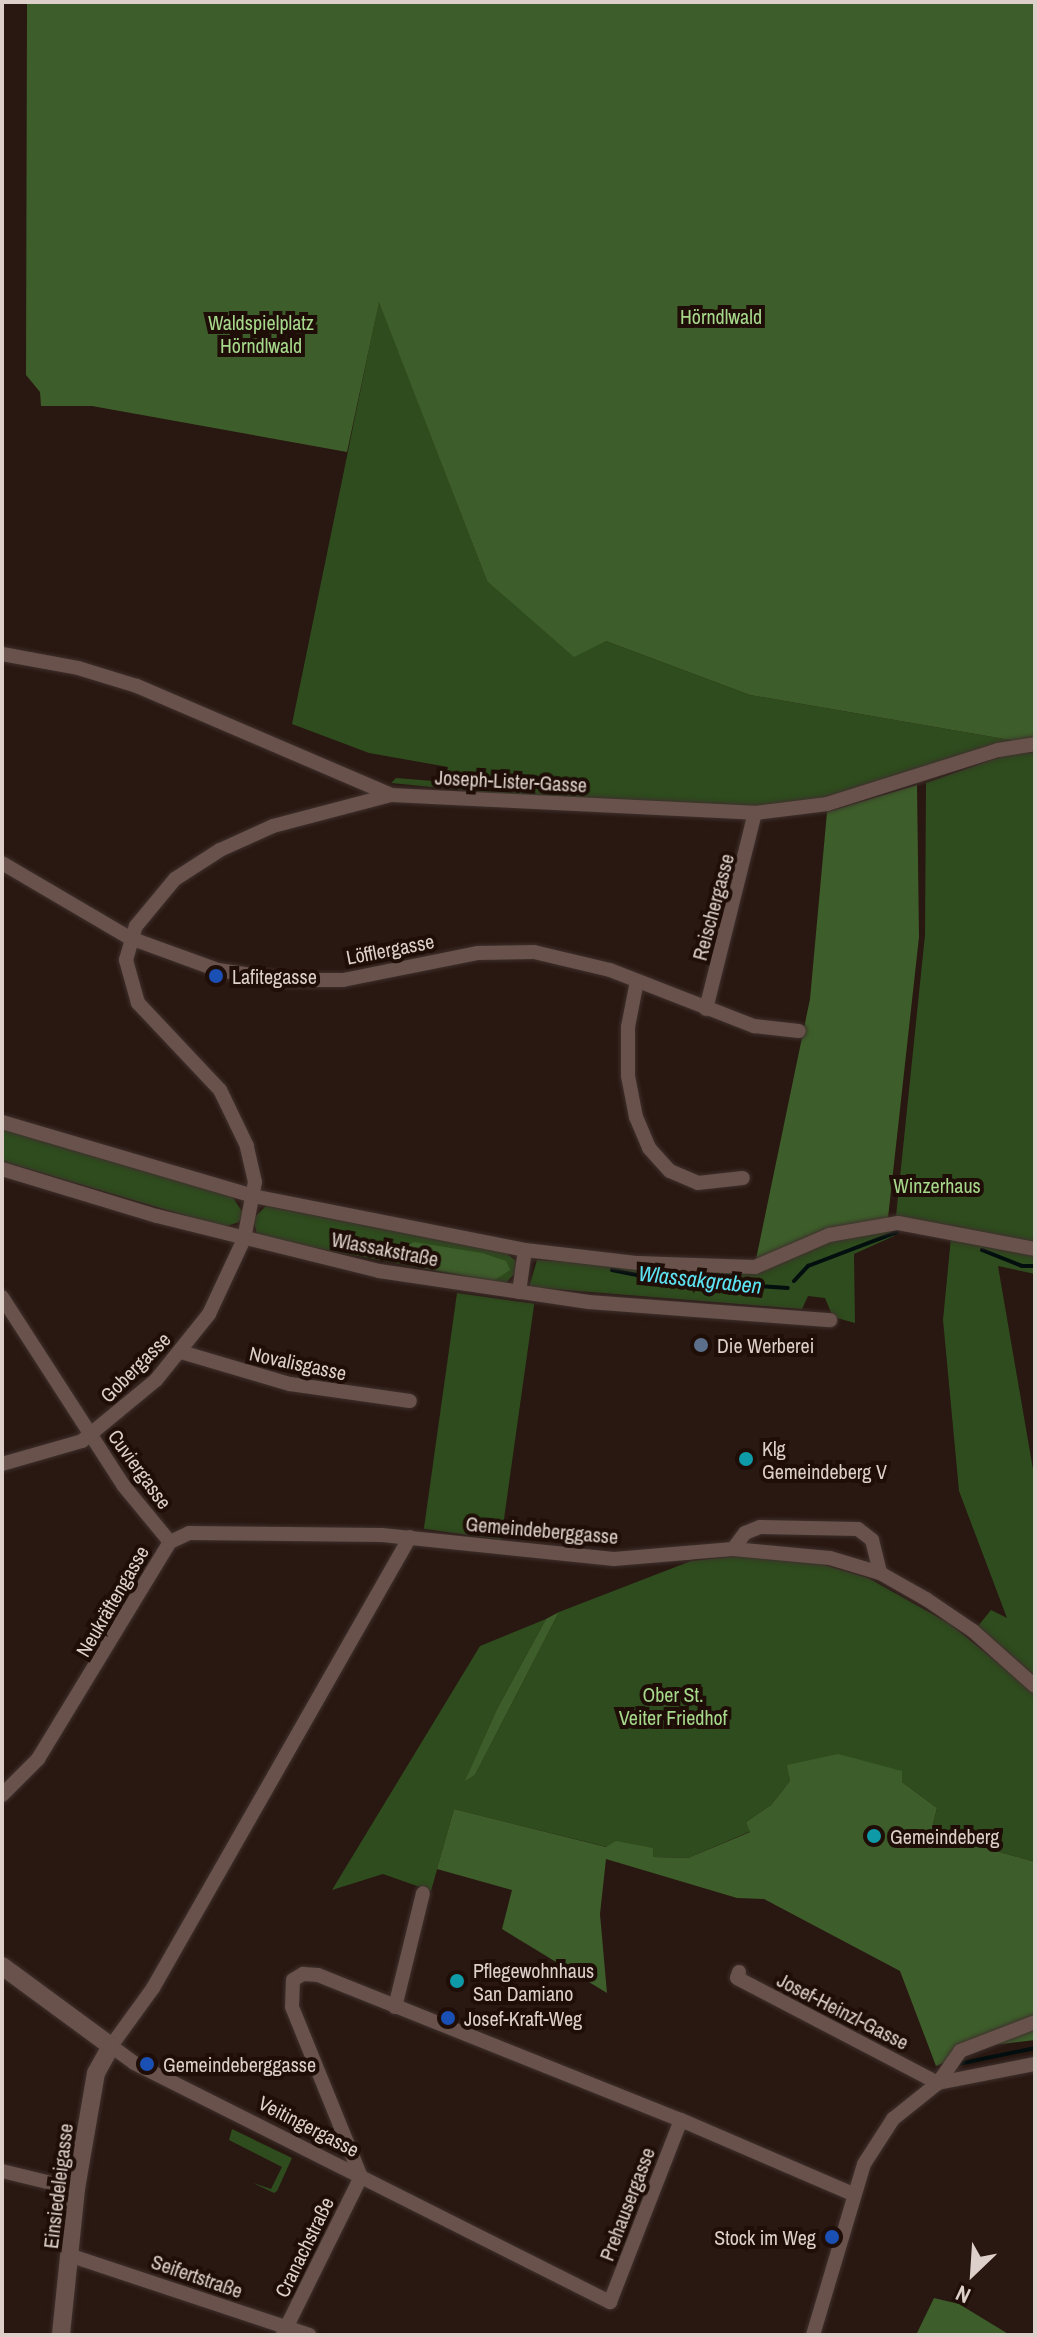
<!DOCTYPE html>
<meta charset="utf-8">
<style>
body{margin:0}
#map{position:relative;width:1037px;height:2337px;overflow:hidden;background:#291711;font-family:"Archivo Narrow",sans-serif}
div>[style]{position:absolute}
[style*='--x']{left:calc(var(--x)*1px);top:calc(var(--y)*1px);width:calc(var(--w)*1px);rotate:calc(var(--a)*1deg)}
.green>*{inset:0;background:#2e4c1d;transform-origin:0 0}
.forest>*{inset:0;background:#3d5e2a}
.stream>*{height:4px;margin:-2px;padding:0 2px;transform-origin:2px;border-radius:2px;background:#030e0f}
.roads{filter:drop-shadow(0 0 2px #3e302d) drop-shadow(0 0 2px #3e302d)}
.minor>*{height:14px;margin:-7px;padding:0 7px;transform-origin:7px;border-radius:7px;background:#68524b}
.tertiary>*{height:18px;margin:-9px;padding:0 9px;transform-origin:9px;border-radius:9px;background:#68524b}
.dots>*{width:22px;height:22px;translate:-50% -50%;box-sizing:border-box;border:4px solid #1f0e08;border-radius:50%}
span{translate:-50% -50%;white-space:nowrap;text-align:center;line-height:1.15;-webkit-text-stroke:8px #1f0e08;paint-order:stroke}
.park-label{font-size:20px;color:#a6d98b}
.street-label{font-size:20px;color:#ddd0cb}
.poi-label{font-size:20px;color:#ddd0cb}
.left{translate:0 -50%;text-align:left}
.right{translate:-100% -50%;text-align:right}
.water-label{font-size:22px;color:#5ce3f4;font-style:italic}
.frame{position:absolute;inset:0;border:4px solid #ddd0cb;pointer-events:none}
.north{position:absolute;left:933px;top:2233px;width:80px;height:80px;-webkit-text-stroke:6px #1f0e08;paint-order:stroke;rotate:205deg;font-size:22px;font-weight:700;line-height:32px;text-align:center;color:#ddd0cb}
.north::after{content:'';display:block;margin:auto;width:28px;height:36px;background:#ddd0cb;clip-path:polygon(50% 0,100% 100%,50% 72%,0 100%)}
</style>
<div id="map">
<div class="green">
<div style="clip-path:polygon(379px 300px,487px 581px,606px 641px,750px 695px,1016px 741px,822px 800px,762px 807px,523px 796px,391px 783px,396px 778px,446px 782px,448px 767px,369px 753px,292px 724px)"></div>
<div style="clip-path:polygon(1035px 752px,1035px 1274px,998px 1266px,1035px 1481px,1035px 1676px,978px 1626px,991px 1610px,1007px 1618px,959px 1491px,943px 1320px,952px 1227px,896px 1216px,925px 935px,926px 783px,1006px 755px)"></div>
<div style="clip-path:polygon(2px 1126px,232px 1196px,243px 1213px,239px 1222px,224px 1227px,2px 1161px)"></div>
<div style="clip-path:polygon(266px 1206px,505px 1252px,516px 1261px,517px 1271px,505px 1284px,269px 1239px,257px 1234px,253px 1219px)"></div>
<div style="clip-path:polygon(890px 1228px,894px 1236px,854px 1254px,855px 1323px,833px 1317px,825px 1298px,808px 1296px,802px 1309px,529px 1287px,537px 1260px,760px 1272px,837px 1236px)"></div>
<div style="left:457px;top:1293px;width:78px;height:238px;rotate:8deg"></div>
<div style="clip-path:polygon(745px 1555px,821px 1564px,868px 1578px,950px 1624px,1035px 1693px,1035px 1862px,968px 1843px,933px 1824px,937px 1808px,902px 1782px,789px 1772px,790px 1781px,771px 1805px,746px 1822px,751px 1831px,688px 1858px,653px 1857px,653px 1848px,607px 1847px,454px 1809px,431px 1891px,383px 1874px,332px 1890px,480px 1646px,546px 1619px,497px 1709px,466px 1780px,475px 1775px,559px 1612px,691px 1561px)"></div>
<div style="clip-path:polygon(232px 2129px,292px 2158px,277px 2191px,274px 2193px,253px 2183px,271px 2189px,282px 2167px,229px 2140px)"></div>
</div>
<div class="forest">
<div style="clip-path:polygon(27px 2px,1035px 2px,1035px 740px,1016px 741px,750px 695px,606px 641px,574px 657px,487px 581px,379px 302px,347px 452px,92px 406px,41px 406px,40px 392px,26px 375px)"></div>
<div style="clip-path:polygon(917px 785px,919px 937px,888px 1218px,755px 1264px,810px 999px,827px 812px)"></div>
<div style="clip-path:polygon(414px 1242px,482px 1253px,506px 1261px,510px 1270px,493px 1281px,382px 1259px)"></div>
<div style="clip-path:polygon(559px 1612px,475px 1775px,465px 1781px,497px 1709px,546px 1619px)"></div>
<div style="clip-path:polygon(838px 1754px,902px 1771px,902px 1782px,937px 1808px,933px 1824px,968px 1843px,1035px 1862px,1035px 2040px,984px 2046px,936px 2066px,900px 1971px,764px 1899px,737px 1898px,606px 1859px,600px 1914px,607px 1993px,502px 1929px,512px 1890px,437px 1869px,454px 1809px,606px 1847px,616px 1841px,653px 1848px,653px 1857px,688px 1858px,750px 1832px,746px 1822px,771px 1805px,790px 1781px,787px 1765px)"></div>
<div style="clip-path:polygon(934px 2298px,959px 2304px,1010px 2335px,916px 2335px)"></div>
</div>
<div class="stream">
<div style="--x:982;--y:1250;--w:43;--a:21.8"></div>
<div style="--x:1022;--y:1266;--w:13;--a:0"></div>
<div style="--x:612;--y:1270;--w:46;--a:11.3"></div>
<div style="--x:657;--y:1279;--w:131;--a:3.9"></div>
<div style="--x:794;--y:1281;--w:21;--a:-47"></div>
<div style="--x:808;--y:1266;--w:95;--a:-20.9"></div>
<div style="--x:958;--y:2064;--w:79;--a:-11.7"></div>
</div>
<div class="roads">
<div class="minor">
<div style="--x:2;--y:654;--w:77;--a:10.4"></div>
<div style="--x:78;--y:668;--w:62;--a:17"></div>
<div style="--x:137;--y:686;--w:276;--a:23.2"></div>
<div style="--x:391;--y:795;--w:364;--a:2.8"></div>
<div style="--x:755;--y:813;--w:73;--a:-7.1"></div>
<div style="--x:827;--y:804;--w:179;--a:-17.5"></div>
<div style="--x:998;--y:750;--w:37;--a:-9"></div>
<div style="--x:2;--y:863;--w:148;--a:30.4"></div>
<div style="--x:130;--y:938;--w:94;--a:20"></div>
<div style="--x:218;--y:970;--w:69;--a:8.4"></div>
<div style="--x:286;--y:980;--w:57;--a:0"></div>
<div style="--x:343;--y:980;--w:138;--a:-11.3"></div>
<div style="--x:478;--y:953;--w:56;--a:-1"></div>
<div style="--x:534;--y:952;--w:78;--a:13.3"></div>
<div style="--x:610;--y:970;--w:155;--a:21.3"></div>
<div style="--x:754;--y:1026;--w:45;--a:6.3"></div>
<div style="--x:637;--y:981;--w:47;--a:101.1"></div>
<div style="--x:628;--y:1027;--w:49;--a:90"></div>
<div style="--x:628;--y:1076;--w:42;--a:79"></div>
<div style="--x:636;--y:1117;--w:34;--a:67"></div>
<div style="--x:649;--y:1148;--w:31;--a:48"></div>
<div style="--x:670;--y:1171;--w:30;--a:23"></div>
<div style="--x:698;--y:1183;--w:45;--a:-6.3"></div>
<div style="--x:706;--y:1009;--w:202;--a:-76"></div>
<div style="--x:2;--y:1122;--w:262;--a:16.4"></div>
<div style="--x:253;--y:1196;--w:277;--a:11.2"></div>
<div style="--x:525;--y:1250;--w:114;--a:6.6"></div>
<div style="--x:638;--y:1263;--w:117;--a:2"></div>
<div style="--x:755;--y:1267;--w:81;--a:-23.4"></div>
<div style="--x:829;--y:1235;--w:70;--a:-9.9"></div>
<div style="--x:898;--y:1223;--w:139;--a:10.7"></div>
<div style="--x:2;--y:1169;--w:162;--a:16.9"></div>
<div style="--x:157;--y:1216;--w:229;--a:13.9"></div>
<div style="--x:379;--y:1271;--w:212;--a:8.4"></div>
<div style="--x:589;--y:1302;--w:242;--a:4.3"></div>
<div style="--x:519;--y:1292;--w:42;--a:-81.9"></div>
<div style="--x:2;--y:1297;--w:224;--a:57.2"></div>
<div style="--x:123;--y:1485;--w:74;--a:50.5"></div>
<div style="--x:181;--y:1352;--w:114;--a:16.4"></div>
<div style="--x:290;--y:1384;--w:121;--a:8.1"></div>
<div style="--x:2;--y:1464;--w:83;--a:-16"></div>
<div style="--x:82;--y:1441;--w:96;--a:-39.5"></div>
<div style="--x:156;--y:1380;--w:85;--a:-51.2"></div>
<div style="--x:209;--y:1314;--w:83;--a:-65"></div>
<div style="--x:244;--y:1239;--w:58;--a:-79.1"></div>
<div style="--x:255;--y:1182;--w:37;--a:-103"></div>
<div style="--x:247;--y:1146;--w:62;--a:-115.7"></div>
<div style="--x:220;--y:1090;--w:120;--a:-133.3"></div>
<div style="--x:138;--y:1003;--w:45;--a:-105.6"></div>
<div style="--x:126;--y:960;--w:35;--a:-74"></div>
<div style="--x:136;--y:926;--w:61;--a:-50.3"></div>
<div style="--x:175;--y:879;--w:54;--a:-32.8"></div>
<div style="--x:220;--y:850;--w:58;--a:-24.4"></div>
<div style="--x:273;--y:826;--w:122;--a:-14.7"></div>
<div style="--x:410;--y:1537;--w:519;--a:119.68"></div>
<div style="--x:153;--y:1988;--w:72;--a:125.9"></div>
<div style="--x:111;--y:2046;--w:29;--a:36"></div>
<div style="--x:134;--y:2063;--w:533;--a:26.66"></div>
<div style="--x:610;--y:2302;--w:195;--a:-68.7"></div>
<div style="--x:733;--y:1549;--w:20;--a:-53"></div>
<div style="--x:745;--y:1533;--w:16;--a:-22"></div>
<div style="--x:760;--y:1527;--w:98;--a:1.2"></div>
<div style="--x:858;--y:1529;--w:18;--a:38"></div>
<div style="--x:872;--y:1540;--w:34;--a:76"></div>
<div style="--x:2;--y:1795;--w:51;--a:-45"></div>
<div style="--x:38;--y:1759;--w:254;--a:-58.7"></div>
<div style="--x:170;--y:1542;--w:21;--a:-25"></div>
<div style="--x:189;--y:1533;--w:193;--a:0.6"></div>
<div style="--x:382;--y:1535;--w:233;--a:5.9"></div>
<div style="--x:614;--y:1559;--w:119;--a:-4.8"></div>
<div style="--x:733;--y:1549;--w:97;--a:5.3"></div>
<div style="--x:830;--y:1558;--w:52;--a:16.7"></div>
<div style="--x:880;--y:1573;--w:53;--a:29.5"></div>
<div style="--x:926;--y:1599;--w:57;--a:34.2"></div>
<div style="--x:973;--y:1631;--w:83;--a:41.6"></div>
<div style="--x:739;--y:1972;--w:6;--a:108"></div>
<div style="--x:737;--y:1978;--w:227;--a:27.6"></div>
<div style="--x:395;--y:2007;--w:117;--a:-76.2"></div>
<div style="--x:938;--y:2083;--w:39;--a:-55"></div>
<div style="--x:960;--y:2051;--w:80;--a:-21.1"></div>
<div style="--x:2;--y:2171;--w:76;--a:13.7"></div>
<div style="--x:361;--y:2177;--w:183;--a:-112.1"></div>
<div style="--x:292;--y:2007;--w:27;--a:-88"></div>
<div style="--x:293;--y:1980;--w:12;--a:-31"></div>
<div style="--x:303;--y:1974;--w:15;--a:4"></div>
<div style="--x:318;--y:1975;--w:391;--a:21.8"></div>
<div style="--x:681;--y:2120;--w:187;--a:23.3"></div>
<div style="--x:72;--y:2256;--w:250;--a:18.4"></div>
<div style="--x:283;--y:2334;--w:175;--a:-63.6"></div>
<div style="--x:813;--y:2335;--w:178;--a:-73.4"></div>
<div style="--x:864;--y:2164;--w:54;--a:-57.2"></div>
<div style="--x:893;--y:2119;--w:58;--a:-38.7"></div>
<div style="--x:938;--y:2083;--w:99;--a:-11.1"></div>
</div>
<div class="tertiary">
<div style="--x:2;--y:1966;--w:135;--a:36.3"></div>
<div style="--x:111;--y:2046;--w:31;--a:119"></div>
<div style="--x:96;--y:2073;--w:118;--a:99.8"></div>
<div style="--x:76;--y:2189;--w:147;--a:95.9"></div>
</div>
</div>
<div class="dots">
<div style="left:216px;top:976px;background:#1a4fb4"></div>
<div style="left:701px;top:1345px;background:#5c6f8a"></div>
<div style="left:746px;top:1459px;background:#0f9aa8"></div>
<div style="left:874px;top:1836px;background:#0f9aa8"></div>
<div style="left:457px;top:1981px;background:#0f9aa8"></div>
<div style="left:448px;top:2018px;background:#1a4fb4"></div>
<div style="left:147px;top:2064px;background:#1a4fb4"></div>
<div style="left:832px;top:2237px;background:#1a4fb4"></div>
</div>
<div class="park-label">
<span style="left:721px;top:316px">Hörndlwald</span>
<span style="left:261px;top:334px">Waldspielplatz<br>Hörndlwald</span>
<span style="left:937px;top:1185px">Winzerhaus</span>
<span style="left:673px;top:1706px">Ober St.<br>Veiter Friedhof</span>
</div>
<div class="street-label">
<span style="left:511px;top:781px;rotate:3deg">Joseph-Lister-Gasse</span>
<span style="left:713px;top:907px;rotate:-75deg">Reischergasse</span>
<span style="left:390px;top:949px;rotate:-11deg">Löfflergasse</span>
<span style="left:385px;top:1249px;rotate:11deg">Wlassakstraße</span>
<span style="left:298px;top:1363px;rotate:12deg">Novalisgasse</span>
<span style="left:135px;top:1367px;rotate:-45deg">Gobergasse</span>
<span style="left:140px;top:1469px;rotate:54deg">Cuviergasse</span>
<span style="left:542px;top:1530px;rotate:5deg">Gemeindeberggasse</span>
<span style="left:112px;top:1601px;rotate:-60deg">Neukräftengasse</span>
<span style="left:843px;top:2011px;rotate:27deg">Josef-Heinzl-Gasse</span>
<span style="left:309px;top:2126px;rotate:27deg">Veitingergasse</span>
<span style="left:58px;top:2186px;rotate:-83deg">Einsiedeleigasse</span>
<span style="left:627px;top:2204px;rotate:-69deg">Prehausergasse</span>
<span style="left:304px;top:2247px;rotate:-64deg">Cranachstraße</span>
<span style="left:197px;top:2276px;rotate:19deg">Seifertstraße</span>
</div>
<div class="poi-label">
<span class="left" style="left:232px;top:976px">Lafitegasse</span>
<span class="left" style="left:717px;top:1345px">Die Werberei</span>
<span class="left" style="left:762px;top:1460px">Klg<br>Gemeindeberg V</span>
<span class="left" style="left:890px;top:1836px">Gemeindeberg</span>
<span class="left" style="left:473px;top:1982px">Pflegewohnhaus<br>San Damiano</span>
<span class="left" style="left:464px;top:2018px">Josef-Kraft-Weg</span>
<span class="left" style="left:163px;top:2064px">Gemeindeberggasse</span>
<span class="right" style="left:816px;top:2237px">Stock im Weg</span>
</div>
<div class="water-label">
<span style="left:700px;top:1280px;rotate:6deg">Wlassakgraben</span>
</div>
<div class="frame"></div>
<div class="north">N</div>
</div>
